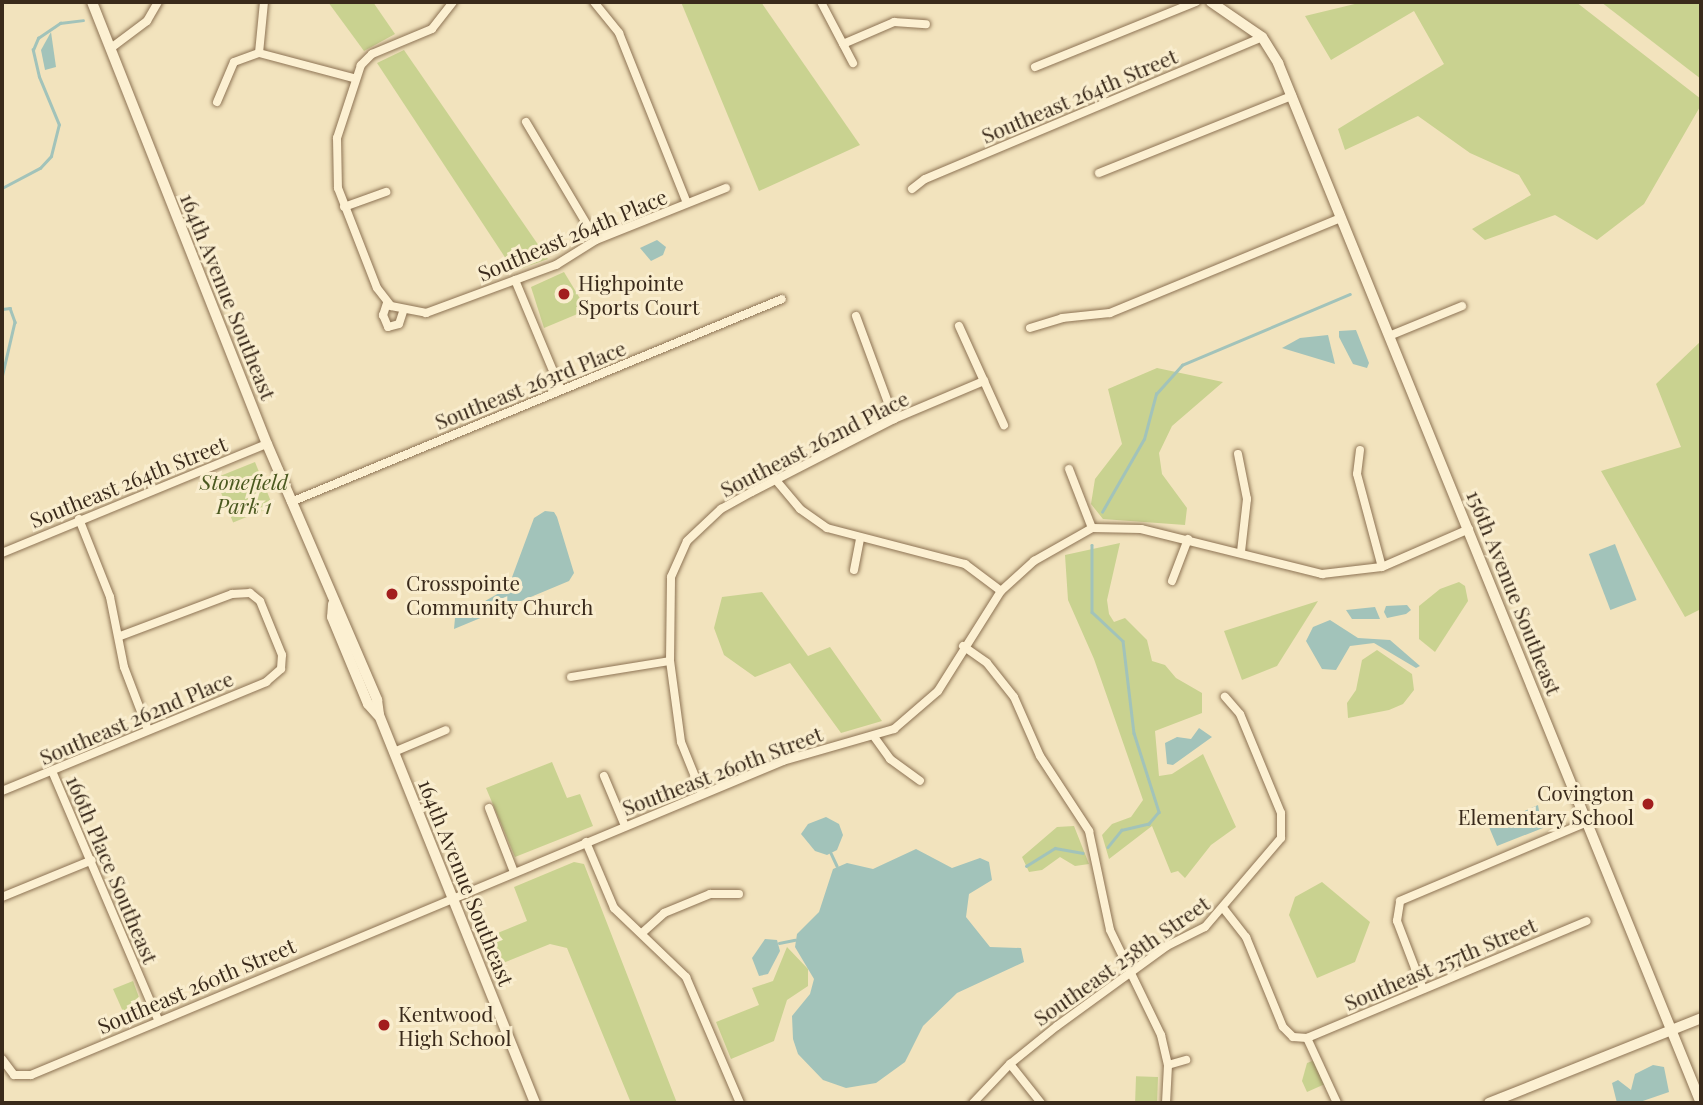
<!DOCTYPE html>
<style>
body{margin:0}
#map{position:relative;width:1703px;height:1105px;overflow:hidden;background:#f2e3bd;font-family:"Playfair Display",serif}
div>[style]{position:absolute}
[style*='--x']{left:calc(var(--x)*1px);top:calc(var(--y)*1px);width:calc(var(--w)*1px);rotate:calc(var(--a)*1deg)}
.green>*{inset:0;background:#c9d290;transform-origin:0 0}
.water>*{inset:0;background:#a2c3ba;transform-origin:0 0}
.stream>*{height:2.5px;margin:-1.25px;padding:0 1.25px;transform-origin:1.25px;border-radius:1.25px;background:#a2c3ba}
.roads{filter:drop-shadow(0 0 2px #8d7354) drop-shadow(0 0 2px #8d7354)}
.minor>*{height:8px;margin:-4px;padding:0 4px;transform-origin:4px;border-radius:4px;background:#fcf0d2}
.tertiary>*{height:10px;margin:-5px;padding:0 5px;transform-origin:5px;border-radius:5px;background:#fcf0d2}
.secondary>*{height:10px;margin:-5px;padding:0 5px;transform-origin:5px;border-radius:5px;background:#fcf0d2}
.dots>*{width:19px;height:19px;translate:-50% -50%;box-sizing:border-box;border:4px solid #f9edce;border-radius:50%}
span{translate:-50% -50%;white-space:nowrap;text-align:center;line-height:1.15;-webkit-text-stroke:6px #f9edce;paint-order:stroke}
.street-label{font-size:21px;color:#3a2a1b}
.poi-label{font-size:21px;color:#3a2a1b}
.left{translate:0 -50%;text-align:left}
.right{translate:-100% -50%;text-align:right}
.park-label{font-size:21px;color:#4a591f;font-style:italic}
.frame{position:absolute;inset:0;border:4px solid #3a2a1b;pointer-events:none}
</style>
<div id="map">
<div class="green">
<div style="clip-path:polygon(328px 2px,373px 2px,395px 34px,364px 51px)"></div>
<div style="clip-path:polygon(681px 2px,761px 2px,860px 145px,759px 191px)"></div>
<div style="clip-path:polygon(1363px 2px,1576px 2px,1701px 99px,1701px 105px,1644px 204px,1597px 240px,1555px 215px,1485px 240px,1472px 229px,1531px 195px,1519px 175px,1470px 153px,1418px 116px,1345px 150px,1338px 129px,1444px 64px,1414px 11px,1331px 60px,1305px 16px)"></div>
<div style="clip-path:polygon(1601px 2px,1701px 2px,1701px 79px)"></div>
<div style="clip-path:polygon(404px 50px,548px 259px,514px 271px,377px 63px)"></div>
<div style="clip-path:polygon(564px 272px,587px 310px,544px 328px,531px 287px)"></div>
<div style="clip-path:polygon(1701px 341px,1701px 609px,1685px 617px,1601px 471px,1681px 447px,1656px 384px)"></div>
<div style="clip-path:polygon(1157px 368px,1223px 382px,1172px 426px,1159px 453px,1162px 474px,1187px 508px,1185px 525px,1103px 519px,1091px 504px,1095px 479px,1122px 444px,1108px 389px)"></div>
<div style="left:255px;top:462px;width:48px;height:43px;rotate:68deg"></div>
<div style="clip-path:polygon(1120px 543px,1107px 600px,1109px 614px,1114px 622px,1125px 618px,1147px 640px,1152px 661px,1165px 665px,1176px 678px,1202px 693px,1202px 713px,1155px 731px,1159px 776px,1172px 774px,1203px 754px,1236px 827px,1211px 845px,1185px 878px,1178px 871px,1171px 873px,1152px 826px,1109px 859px,1102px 835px,1112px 824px,1131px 817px,1143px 800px,1094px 659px,1068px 600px,1065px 555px)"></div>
<div style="clip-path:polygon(1459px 582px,1465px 586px,1468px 601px,1435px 652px,1419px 639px,1419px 606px,1440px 589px)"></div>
<div style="clip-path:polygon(762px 592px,808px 656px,830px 647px,882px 721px,841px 733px,790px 663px,755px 677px,724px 655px,714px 628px,722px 597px)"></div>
<div style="clip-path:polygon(1318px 601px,1277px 666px,1242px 680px,1224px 631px)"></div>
<div style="clip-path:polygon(1377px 650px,1412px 674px,1414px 690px,1403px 704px,1389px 710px,1348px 718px,1347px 703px,1356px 690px,1362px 660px)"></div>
<div style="clip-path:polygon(552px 762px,567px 798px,580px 794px,593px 826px,515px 857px,486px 788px)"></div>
<div style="clip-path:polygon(1074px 826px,1089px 864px,1075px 866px,1060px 857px,1042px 870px,1029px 872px,1022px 857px,1057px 827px)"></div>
<div style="clip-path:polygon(574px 862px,584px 864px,677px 1103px,631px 1103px,567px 948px,550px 944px,503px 963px,490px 936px,527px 921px,514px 887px)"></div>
<div style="clip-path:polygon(1322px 882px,1370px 922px,1355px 962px,1317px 978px,1289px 915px,1295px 897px)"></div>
<div style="clip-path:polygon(787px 947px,808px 969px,808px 986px,787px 1000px,774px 1041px,731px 1059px,716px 1022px,759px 1005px,752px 988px,773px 981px)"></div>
<div style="clip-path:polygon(133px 981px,145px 1014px,128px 1023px,113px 989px)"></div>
<div style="clip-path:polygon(1315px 1060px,1325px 1084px,1307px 1092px,1302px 1081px,1307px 1063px)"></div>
<div style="left:1158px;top:1077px;width:26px;height:22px;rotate:92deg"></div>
</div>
<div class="water">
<div style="clip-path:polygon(51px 32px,56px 67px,45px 70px,41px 50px)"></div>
<div style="clip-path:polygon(657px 240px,666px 247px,663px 255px,651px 261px,640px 248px)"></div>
<div style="clip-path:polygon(1356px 330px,1369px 363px,1367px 368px,1353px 364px,1339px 337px,1339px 331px)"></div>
<div style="clip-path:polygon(1328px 335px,1335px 364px,1282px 348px,1300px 338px)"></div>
<div style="clip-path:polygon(545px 511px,554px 512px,557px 517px,574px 573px,569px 581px,454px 629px,455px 618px,508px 588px,534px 518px)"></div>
<div style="left:1615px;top:544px;width:60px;height:28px;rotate:69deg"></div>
<div style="clip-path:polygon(1407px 605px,1411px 610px,1406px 614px,1387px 618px,1384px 612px,1386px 606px)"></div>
<div style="clip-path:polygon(1375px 607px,1380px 619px,1352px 619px,1346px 610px)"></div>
<div style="clip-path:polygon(1330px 620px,1358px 638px,1390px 640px,1420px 666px,1416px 668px,1374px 643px,1350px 646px,1336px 670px,1322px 669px,1306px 641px,1313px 627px)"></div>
<div style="clip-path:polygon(1199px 728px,1212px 737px,1173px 765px,1167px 764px,1165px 743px,1177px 737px,1191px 739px)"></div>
<div style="clip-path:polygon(1538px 805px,1540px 816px,1548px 815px,1553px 824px,1497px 846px,1489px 827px)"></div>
<div style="clip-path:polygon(826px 817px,839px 824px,843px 835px,837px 850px,827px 855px,815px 851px,801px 834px,808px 824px)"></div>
<div style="clip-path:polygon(916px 849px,952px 868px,980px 858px,989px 862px,992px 880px,969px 894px,966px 917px,990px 947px,1021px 948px,1024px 962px,957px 993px,923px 1026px,905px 1062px,876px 1083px,846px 1088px,823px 1080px,798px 1054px,793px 1039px,792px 1016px,810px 994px,814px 979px,795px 947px,797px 934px,819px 912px,833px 869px,847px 863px,873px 869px)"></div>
<div style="clip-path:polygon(765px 939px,777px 940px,780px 951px,768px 974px,759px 976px,752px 958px)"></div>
<div style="clip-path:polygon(1653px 1065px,1664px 1067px,1669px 1092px,1637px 1103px,1617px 1103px,1612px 1083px,1618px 1080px,1631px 1090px,1635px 1074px)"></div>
</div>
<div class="stream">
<div style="--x:2;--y:188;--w:43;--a:-27.8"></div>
<div style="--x:40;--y:168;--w:16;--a:-47"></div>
<div style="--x:51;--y:156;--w:32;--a:-76"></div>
<div style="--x:59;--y:125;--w:52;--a:-112.6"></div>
<div style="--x:39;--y:77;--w:28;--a:-103"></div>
<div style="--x:33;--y:50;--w:13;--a:-67"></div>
<div style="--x:38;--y:38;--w:27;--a:-34"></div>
<div style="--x:60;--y:23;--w:23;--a:-7"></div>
<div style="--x:2;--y:300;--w:1;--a:90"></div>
<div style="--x:2;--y:309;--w:8;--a:-7"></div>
<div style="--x:10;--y:308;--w:15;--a:70"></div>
<div style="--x:15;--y:322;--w:57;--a:103.1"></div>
<div style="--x:1102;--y:512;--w:84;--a:-60.1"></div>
<div style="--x:1144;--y:439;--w:47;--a:-75.1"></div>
<div style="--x:1156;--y:394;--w:39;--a:-48"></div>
<div style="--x:1182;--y:365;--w:182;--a:-22.9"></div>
<div style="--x:1092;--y:545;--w:67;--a:90"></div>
<div style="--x:1092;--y:612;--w:42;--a:43.1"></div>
<div style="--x:1123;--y:641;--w:93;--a:83.2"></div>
<div style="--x:1134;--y:733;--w:83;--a:72.4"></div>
<div style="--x:1159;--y:812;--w:16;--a:130"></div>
<div style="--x:1149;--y:824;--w:28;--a:167"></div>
<div style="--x:1122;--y:830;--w:22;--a:129"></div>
<div style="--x:831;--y:853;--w:14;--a:65"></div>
<div style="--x:1026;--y:866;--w:34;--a:-32"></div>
<div style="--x:1055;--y:848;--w:28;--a:10"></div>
<div style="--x:779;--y:943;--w:16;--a:-11"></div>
</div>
<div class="roads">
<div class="minor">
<div style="--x:453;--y:2;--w:34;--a:128"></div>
<div style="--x:432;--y:29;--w:65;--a:157.4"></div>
<div style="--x:372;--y:54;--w:16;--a:135"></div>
<div style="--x:361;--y:65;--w:77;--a:108.2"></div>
<div style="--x:337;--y:138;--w:50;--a:88.9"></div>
<div style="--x:338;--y:188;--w:107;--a:68.7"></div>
<div style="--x:377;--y:288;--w:23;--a:52"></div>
<div style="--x:391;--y:306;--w:36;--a:11"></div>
<div style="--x:426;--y:313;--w:139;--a:-20.3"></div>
<div style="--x:556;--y:265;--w:47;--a:-32"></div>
<div style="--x:596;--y:240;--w:140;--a:-21.8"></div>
<div style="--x:594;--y:2;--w:40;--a:51"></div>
<div style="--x:619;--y:33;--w:183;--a:68.2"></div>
<div style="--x:821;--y:2;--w:69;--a:62.3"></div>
<div style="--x:843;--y:44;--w:56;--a:-23.3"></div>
<div style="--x:894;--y:22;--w:32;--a:4"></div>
<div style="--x:111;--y:48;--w:45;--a:-36.9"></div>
<div style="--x:147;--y:21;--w:22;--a:-60"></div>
<div style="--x:259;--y:53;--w:51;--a:-84.4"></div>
<div style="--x:1035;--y:67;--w:174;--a:-22"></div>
<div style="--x:217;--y:102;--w:43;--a:-67"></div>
<div style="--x:234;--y:62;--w:27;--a:-20"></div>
<div style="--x:259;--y:53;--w:97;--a:14.9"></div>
<div style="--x:526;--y:122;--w:137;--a:59.3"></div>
<div style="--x:1099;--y:173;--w:208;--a:-21.8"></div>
<div style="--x:912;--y:189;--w:16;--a:-38"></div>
<div style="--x:925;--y:179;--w:366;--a:-22.8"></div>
<div style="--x:344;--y:207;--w:45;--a:-19.7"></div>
<div style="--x:515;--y:280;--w:119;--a:67.3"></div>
<div style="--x:387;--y:303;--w:13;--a:108"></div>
<div style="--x:383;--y:315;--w:13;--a:67"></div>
<div style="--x:388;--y:327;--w:11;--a:-15"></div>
<div style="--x:399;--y:324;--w:13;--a:-72"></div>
<div style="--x:856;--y:316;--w:110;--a:69.7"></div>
<div style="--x:959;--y:326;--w:109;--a:65.6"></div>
<div style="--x:1030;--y:328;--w:34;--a:-17"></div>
<div style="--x:1062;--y:318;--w:48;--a:-5.9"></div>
<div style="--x:1110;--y:313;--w:250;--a:-22.4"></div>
<div style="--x:1389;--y:336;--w:79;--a:-22.3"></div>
<div style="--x:1360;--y:450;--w:24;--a:97"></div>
<div style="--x:1357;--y:474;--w:96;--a:75"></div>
<div style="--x:1238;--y:454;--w:46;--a:78.7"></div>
<div style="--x:1247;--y:499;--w:53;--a:96.5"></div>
<div style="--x:1069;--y:469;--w:63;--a:68.7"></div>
<div style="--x:775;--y:479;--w:39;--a:50"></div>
<div style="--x:800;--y:509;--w:33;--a:35"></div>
<div style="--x:827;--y:528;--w:143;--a:14.6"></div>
<div style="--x:965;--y:564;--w:45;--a:36.9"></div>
<div style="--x:291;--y:502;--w:531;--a:-22.46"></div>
<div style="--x:79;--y:519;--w:84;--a:68.3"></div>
<div style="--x:110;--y:597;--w:71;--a:78.7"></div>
<div style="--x:124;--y:667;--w:67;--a:69.1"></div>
<div style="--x:2;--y:553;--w:287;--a:-22.4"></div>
<div style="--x:854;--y:570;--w:33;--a:-79"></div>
<div style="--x:1172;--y:581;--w:45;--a:-69.1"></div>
<div style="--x:963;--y:646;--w:29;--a:35"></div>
<div style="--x:987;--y:663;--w:43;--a:51.5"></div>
<div style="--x:1014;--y:697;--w:64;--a:66.2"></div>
<div style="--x:1040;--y:756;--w:90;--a:56.8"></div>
<div style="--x:1089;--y:831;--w:101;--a:78"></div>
<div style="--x:1110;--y:930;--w:117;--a:64.1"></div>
<div style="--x:1161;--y:1035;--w:31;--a:77"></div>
<div style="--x:1168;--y:1065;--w:38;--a:93"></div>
<div style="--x:571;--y:677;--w:100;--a:-9.2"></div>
<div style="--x:875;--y:738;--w:26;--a:54"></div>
<div style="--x:890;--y:759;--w:37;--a:36"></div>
<div style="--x:394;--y:752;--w:56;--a:-22.9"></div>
<div style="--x:52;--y:771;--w:271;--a:66.9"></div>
<div style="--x:604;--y:776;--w:54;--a:67.2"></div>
<div style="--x:2;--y:791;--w:286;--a:-22.4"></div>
<div style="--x:266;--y:682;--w:20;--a:-41"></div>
<div style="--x:281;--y:669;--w:14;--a:-86"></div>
<div style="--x:282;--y:655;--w:58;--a:-112.2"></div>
<div style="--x:260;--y:601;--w:13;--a:-141"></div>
<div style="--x:250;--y:593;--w:18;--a:177"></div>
<div style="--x:232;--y:594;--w:120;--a:159.4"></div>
<div style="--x:702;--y:794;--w:56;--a:-112"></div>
<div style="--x:681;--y:742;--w:82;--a:-97.7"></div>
<div style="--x:670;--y:661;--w:84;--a:-89.3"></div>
<div style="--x:671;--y:577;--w:39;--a:-66"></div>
<div style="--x:687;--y:541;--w:47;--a:-43.3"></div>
<div style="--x:721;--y:509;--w:35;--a:-29"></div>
<div style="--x:752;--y:492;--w:160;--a:-27.2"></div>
<div style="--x:894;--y:419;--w:98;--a:-22.9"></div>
<div style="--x:489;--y:808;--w:69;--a:68.7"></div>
<div style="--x:586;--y:842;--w:72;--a:67"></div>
<div style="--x:614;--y:908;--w:100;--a:43.8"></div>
<div style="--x:686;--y:977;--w:137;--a:66.8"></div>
<div style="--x:2;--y:897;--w:97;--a:-22.3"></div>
<div style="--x:1224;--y:909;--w:36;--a:52"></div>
<div style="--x:1246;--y:937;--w:97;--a:67.7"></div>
<div style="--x:1283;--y:1027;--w:14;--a:45"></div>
<div style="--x:1293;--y:1037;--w:14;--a:4"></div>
<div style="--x:642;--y:933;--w:30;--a:-42"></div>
<div style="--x:664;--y:913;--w:50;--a:-22.4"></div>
<div style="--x:710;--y:894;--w:29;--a:0"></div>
<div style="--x:1423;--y:989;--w:73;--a:-110.9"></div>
<div style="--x:1397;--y:921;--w:20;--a:-81"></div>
<div style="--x:1400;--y:901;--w:203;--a:-22.9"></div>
<div style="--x:1307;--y:1038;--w:303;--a:-22.7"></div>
<div style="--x:1307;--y:1038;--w:72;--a:65.2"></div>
<div style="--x:2;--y:1059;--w:20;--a:53"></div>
<div style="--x:14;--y:1075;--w:17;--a:0"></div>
<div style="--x:31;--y:1075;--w:815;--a:-22.66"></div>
<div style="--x:783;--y:761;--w:116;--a:-16.1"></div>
<div style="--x:894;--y:729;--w:58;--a:-40.8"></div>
<div style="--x:938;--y:691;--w:118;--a:-57.8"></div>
<div style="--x:1001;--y:591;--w:45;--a:-42.3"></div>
<div style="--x:1034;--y:561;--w:67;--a:-29.6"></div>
<div style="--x:1092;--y:528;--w:49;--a:1.2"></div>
<div style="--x:1141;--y:529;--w:187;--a:14"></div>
<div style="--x:1322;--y:574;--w:60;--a:-6.7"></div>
<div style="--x:1382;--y:567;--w:95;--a:-23.6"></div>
<div style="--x:1010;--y:1064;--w:50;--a:51.5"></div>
<div style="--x:1168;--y:1065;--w:19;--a:-16"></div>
<div style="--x:973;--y:1103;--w:54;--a:-46.5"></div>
<div style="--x:1010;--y:1064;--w:60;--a:-39"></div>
<div style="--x:1057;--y:1026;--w:136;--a:-36"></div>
<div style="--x:1167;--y:946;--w:42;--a:-26.6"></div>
<div style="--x:1205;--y:927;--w:117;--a:-49.5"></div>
<div style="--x:1281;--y:838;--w:25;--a:-90"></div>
<div style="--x:1281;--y:813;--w:107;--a:-112.5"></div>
<div style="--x:1240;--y:714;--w:23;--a:-131"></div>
</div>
<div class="tertiary">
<div style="--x:92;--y:2;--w:475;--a:68.4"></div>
<div style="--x:267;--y:444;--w:279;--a:66.7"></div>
<div style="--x:377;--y:700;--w:15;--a:82"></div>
<div style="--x:379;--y:715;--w:418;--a:68.1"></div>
<div style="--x:1211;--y:2;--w:62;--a:34.5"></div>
<div style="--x:1262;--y:37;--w:31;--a:58"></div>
<div style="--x:1278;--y:63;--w:1123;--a:67.87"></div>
<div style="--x:333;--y:604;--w:13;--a:94"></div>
<div style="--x:332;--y:617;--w:94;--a:67.5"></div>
<div style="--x:368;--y:704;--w:15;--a:48"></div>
</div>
<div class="secondary">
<div style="--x:1489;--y:1103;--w:228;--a:-21.8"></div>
</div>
</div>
<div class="dots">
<div style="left:564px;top:294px;background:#a21e1e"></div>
<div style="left:392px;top:594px;background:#a21e1e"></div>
<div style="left:1648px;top:804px;background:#a21e1e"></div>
<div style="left:384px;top:1025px;background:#a21e1e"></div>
</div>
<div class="street-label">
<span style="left:1079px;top:95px;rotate:-23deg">Southeast 264th Street</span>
<span style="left:572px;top:234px;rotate:-23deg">Southeast 264th Place</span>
<span style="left:229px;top:296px;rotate:68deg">164th Avenue Southeast</span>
<span style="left:530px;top:384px;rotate:-22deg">Southeast 263rd Place</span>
<span style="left:814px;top:443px;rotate:-27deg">Southeast 262nd Place</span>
<span style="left:128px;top:481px;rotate:-22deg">Southeast 264th Street</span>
<span style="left:1515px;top:592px;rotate:68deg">156th Avenue Southeast</span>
<span style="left:136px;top:717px;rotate:-23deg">Southeast 262nd Place</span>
<span style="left:722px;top:770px;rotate:-21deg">Southeast 260th Street</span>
<span style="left:113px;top:869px;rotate:67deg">166th Place Southeast</span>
<span style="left:467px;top:882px;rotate:68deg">164th Avenue Southeast</span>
<span style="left:1121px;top:960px;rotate:-35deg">Southeast 258th Street</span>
<span style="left:1440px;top:963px;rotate:-23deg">Southeast 257th Street</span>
<span style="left:196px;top:985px;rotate:-23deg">Southeast 260th Street</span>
</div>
<div class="poi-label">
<span class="left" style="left:578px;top:294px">Highpointe<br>Sports Court</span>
<span class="left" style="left:406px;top:594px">Crosspointe<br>Community Church</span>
<span class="right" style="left:1634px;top:804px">Covington<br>Elementary School</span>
<span class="left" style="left:398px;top:1025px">Kentwood<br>High School</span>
</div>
<div class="park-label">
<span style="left:244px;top:493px">Stonefield<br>Park 1</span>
</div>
<div class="frame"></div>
</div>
